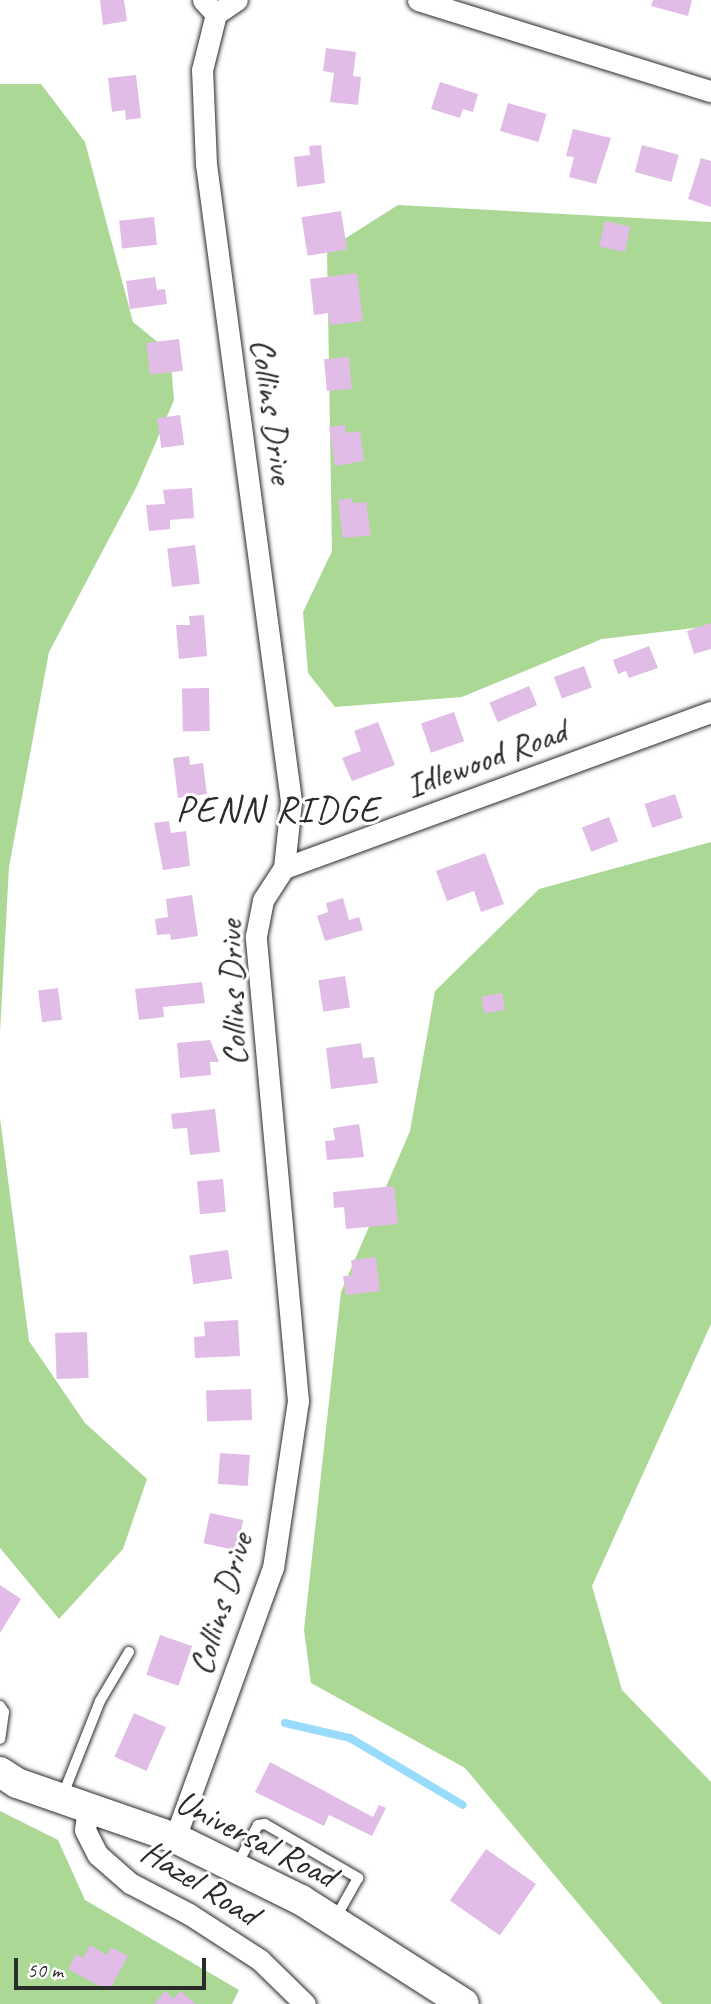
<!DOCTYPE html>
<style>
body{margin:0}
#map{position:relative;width:711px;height:2004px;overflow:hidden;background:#fff;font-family:Caveat,sans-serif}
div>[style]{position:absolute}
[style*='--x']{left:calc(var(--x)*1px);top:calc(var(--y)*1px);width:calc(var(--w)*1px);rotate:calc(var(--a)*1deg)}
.green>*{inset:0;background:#acd896}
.stream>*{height:8px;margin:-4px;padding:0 4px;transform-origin:4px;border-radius:4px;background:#99dbfb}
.building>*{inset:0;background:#e1bce7;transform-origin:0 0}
.roads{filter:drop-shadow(0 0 2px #2b2b2b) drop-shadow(0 0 2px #2b2b2b)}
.lane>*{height:10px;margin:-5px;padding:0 5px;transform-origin:5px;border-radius:5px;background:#fff}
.street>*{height:21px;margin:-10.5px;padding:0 10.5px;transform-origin:10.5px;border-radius:10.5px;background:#fff}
.secondary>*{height:30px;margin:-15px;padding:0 15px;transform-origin:15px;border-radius:15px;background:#fff}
span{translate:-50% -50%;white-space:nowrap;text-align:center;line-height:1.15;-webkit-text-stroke:6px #fff;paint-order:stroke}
.street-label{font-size:35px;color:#2b2b2b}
.neighbourhood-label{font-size:37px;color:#2b2b2b;letter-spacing:2px}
.scale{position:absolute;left:14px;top:1958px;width:192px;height:32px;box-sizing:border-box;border:4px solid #2b2b2b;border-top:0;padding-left:9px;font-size:21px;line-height:24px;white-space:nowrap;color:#2b2b2b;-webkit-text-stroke:5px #fff;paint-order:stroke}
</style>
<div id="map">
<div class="green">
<div style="clip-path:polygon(0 84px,41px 84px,85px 142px,133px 322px,170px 352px,174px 400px,137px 486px,49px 652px,9px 867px,0 1033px)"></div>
<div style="clip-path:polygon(398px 205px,711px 222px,711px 626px,602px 639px,462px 697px,335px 707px,308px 673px,303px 612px,332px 551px,327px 250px)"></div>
<div style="clip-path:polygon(711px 842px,711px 1324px,592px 1586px,622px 1690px,711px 1782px,711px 2004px,662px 2004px,465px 1768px,311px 1683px,304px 1630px,341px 1292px,410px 1131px,435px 991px,539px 889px)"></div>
<div style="clip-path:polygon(0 1118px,29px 1341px,85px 1423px,147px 1479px,123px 1549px,59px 1619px,0 1548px)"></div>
<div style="clip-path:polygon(0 1811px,58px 1840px,85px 1900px,239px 1990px,232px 2004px,0 2004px)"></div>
</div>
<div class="stream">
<div style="--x:285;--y:1723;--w:67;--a:13"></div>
<div style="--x:350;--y:1738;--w:131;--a:30.7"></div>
</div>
<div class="building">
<div style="clip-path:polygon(100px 0,124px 0,127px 21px,103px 25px)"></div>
<div style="clip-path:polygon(653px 0,692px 0,688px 16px,651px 6px)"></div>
<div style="clip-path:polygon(326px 48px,356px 52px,353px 76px,361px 77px,358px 105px,330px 102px,334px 73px,323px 71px)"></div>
<div style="clip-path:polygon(136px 75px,141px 118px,126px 120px,125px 110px,112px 112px,108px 78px)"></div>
<div style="clip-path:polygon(440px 82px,478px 94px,473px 112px,463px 109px,460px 118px,431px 109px)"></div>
<div style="left:508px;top:103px;width:40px;height:29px;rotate:16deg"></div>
<div style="clip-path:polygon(573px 129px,611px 138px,596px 184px,569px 177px,574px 157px,566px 156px)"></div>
<div style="clip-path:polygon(321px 145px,325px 183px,297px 187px,294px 157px,310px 155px,309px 146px)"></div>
<div style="left:642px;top:145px;width:38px;height:28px;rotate:15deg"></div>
<div style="clip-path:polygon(701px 158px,711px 161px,711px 207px,688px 199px)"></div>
<div style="left:341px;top:211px;width:39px;height:40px;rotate:81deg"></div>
<div style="left:154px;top:217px;width:28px;height:35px;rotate:84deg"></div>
<div style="left:605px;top:221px;width:26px;height:26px;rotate:13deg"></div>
<div style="clip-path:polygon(357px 273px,363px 321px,330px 325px,328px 313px,314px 315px,310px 279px)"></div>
<div style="clip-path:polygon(155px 277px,157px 290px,165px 289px,167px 304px,130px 309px,126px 281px)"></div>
<div style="left:179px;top:339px;width:32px;height:33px;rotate:83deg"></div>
<div style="left:349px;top:357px;width:32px;height:25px;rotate:85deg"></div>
<div style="left:180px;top:415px;width:30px;height:23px;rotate:82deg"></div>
<div style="clip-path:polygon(345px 425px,346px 433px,360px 431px,364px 461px,335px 466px,329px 427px)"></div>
<div style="clip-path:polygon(192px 488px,194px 518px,170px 520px,170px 529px,149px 531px,146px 505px,165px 504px,163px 490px)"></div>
<div style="clip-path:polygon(352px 498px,353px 503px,366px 502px,371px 535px,343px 538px,338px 500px)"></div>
<div style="left:195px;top:545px;width:39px;height:28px;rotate:83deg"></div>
<div style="clip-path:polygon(204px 615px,207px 656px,179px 659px,176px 625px,190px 625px,189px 616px)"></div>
<div style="clip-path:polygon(711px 623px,711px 649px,694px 654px,687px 631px)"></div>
<div style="clip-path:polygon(649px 646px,658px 668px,629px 678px,626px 671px,618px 674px,613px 660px)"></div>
<div style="left:584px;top:666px;width:23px;height:32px;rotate:70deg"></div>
<div style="left:529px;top:686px;width:21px;height:43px;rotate:67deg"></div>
<div style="left:209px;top:688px;width:43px;height:27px;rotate:89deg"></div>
<div style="left:454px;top:712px;width:31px;height:35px;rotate:71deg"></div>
<div style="clip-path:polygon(378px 722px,395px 765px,352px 781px,342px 758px,361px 751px,354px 731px)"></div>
<div style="clip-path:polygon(189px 756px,190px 765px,203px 763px,207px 794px,178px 798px,173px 758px)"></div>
<div style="left:675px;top:794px;width:25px;height:32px;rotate:72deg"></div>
<div style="left:609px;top:817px;width:26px;height:29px;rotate:69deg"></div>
<div style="clip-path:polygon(169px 821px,171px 833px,186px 831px,190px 866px,163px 870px,154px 823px)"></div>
<div style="clip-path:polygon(485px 853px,504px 904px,481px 912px,474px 891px,447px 901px,436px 871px)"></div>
<div style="clip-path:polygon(192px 895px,198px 936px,171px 940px,170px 934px,157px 935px,155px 919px,168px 917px,166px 899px)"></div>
<div style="clip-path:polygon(343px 898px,349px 920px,359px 917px,363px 930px,325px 941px,317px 916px,328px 912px,326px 903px)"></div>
<div style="left:345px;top:976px;width:32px;height:27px;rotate:81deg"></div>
<div style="clip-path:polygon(202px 982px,205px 1003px,163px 1007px,164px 1017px,139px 1020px,135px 989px)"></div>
<div style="left:58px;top:988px;width:32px;height:20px;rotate:83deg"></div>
<div style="left:502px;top:993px;width:17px;height:21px;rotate:80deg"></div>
<div style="clip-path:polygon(210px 1040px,219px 1062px,210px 1062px,211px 1075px,180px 1078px,177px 1043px)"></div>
<div style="clip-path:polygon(361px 1043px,363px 1058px,374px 1057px,378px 1083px,331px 1089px,326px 1048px)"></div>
<div style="clip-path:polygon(215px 1109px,220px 1152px,190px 1155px,187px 1128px,173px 1129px,171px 1114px)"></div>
<div style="clip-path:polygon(359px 1124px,364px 1157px,327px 1160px,325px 1141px,335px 1140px,333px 1128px)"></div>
<div style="left:223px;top:1179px;width:33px;height:26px;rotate:85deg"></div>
<div style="clip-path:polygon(394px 1186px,398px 1224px,346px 1229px,344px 1207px,334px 1208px,333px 1192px)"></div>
<div style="left:228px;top:1250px;width:29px;height:39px;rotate:82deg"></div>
<div style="clip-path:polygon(376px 1257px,380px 1291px,346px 1295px,343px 1276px,353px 1275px,351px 1260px)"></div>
<div style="clip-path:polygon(238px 1320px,240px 1356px,195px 1358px,194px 1337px,205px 1336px,204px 1322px)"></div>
<div style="left:87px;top:1332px;width:46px;height:32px;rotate:88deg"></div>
<div style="left:251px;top:1389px;width:31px;height:45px;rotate:88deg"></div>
<div style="left:220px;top:1453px;width:30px;height:31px;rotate:4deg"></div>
<div style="left:210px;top:1513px;width:34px;height:31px;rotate:12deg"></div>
<div style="clip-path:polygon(0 1585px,21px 1599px,0 1633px)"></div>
<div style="left:160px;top:1635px;width:34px;height:42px;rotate:19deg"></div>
<div style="left:134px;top:1713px;width:35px;height:48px;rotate:24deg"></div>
<div style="clip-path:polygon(270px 1762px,373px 1817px,379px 1805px,386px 1808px,372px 1836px,329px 1815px,324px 1826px,255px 1792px)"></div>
<div style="left:486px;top:1849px;width:61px;height:63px;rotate:35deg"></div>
<div style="clip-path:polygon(90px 1945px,107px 1955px,111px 1947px,128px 1956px,109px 1991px,68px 1969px,76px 1954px,83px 1958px)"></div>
<div style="clip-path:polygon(165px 1991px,174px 1999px,180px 1991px,196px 2004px,154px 2004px)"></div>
</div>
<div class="roads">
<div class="lane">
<div style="--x:0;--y:1706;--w:7;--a:56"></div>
<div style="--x:4;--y:1712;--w:27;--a:98"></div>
<div style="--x:62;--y:1797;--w:103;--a:-68.4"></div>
<div style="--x:100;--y:1701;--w:57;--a:-59.4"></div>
<div style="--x:237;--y:1865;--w:45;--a:-62.3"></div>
<div style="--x:258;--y:1825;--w:7;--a:-8"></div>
<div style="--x:265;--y:1824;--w:108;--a:30.1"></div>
<div style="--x:358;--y:1878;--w:47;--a:119.3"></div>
</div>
<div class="street">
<div style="--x:418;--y:0;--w:307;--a:17.3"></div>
<div style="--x:216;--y:14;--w:25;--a:-34"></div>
<div style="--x:284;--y:868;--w:455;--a:-20.1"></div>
<div style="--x:88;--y:1806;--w:24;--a:97"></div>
<div style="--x:85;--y:1830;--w:28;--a:63"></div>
<div style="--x:98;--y:1855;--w:43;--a:41.2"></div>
<div style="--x:130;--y:1883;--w:67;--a:27.7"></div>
<div style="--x:189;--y:1914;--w:85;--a:32.9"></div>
<div style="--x:260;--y:1960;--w:63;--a:44.4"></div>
<div style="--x:175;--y:1838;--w:287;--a:-70.1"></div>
<div style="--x:273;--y:1568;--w:169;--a:-81.5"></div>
<div style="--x:298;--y:1401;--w:467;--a:-95.2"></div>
<div style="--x:256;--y:936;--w:37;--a:-79"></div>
<div style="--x:263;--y:900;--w:38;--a:-57"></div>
<div style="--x:284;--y:868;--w:67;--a:-84"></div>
<div style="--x:291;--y:801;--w:643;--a:-97.6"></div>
<div style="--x:206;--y:164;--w:94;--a:-92.4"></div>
<div style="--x:202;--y:70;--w:58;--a:-76"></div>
<div style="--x:216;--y:14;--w:19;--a:-133"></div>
</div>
<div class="secondary">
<div style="--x:0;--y:1772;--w:20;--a:33"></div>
<div style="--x:17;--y:1783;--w:167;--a:19.2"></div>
<div style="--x:175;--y:1838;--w:140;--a:26.2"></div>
<div style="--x:301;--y:1900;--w:193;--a:32.5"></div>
</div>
</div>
<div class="street-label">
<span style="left:272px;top:411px;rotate:82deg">Collins Drive</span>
<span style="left:486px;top:759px;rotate:-20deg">Idlewood Road</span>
<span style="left:233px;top:993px;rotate:-92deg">Collins Drive</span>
<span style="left:221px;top:1604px;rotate:-73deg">Collins Drive</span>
<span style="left:256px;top:1839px;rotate:27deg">Universal Road</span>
<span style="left:200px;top:1883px;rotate:32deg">Hazel Road</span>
</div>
<div class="neighbourhood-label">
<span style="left:278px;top:809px">PENN RIDGE</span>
</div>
<div class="scale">50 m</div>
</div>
